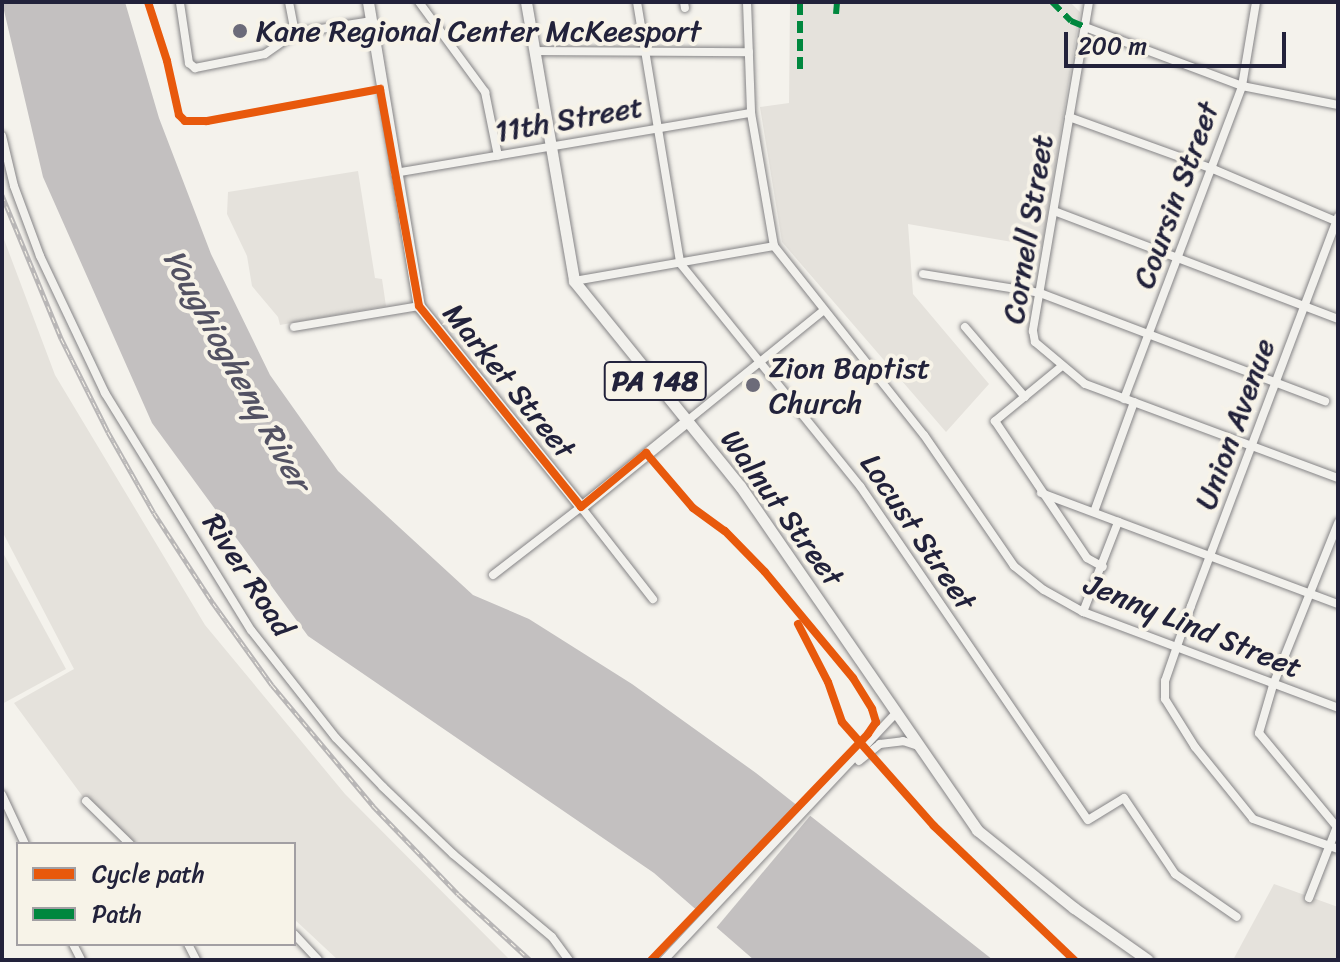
<!DOCTYPE html>
<style>
body{margin:0}
#map{position:relative;width:1340px;height:962px;overflow:hidden;background:#f4f2ec;font-family:Sriracha,sans-serif}
div>[style]{position:absolute}
[style*='--x']{left:calc(var(--x)*1px);top:calc(var(--y)*1px);width:calc(var(--w)*1px);rotate:calc(var(--a)*1deg)}
.built>*{inset:0;background:#e5e2dc}
.water>*{inset:0;background:#c3c0c0}
.pier>*{inset:0;background:#f4f2ec;transform-origin:0 0}
.roads{filter:drop-shadow(0 0 2px #858486) drop-shadow(0 0 2px #858486)}
.minor>*{height:8px;margin:-4px;padding:0 4px;transform-origin:4px;border-radius:4px;background:#f2f1ed}
.major>*{height:11px;margin:-5.5px;padding:0 5.5px;transform-origin:5.5px;border-radius:5.5px;background:#f2f1ed}
.rail>*{height:5px;margin-top:-2.5px;transform-origin:0;background:repeating-linear-gradient(90deg,#f7f3e8 0 6px,#b8b6b6 0 12px);box-sizing:border-box;border-block:2px solid #b8b6b6}
.quiet>*{height:6px;margin-top:-3px;transform-origin:0;background:repeating-linear-gradient(90deg,#00873e 0 12px,transparent 0 18px)}
.cycleway>*{height:8px;margin:-4px;padding:0 4px;transform-origin:4px;border-radius:4px;background:#e8590c}
.dots>*{width:22px;height:22px;translate:-50% -50%;box-sizing:border-box;border:4px solid #f7f3e8;border-radius:50%}
span{translate:-50% -50%;white-space:nowrap;text-align:center;line-height:1.15;-webkit-text-stroke:8px #f7f3e8;paint-order:stroke}
.shield-label span{padding:2px 6px;background:#f7f3e8;border:2px solid;border-radius:6px;-webkit-text-stroke-width:0}
.shield-label{font-size:28px;color:#22223b;font-weight:700}
.poi-label{font-size:30px;color:#22223b}
.left{translate:0 -50%;text-align:left}
.street-label{font-size:30px;color:#22223b}
.water-label{font-size:32px;color:#535263;font-style:italic}
.frame{position:absolute;inset:0;border:4px solid #22223b;pointer-events:none}
.legend{position:absolute;left:16px;top:842px;width:280px;height:104px;box-sizing:border-box;background:#f7f3e8;border:2px solid #a29fa3;margin:0;padding:10px 14px;list-style:none;font-size:24px;color:#22223b}
.legend li{display:flex;align-items:center;gap:16px;height:40px}
.legend b{width:40px;border:2px solid #a29fa3}
.scale{position:absolute;left:1064px;top:32px;width:222px;height:36px;box-sizing:border-box;border:4px solid #22223b;border-top:0;padding-left:10px;font-size:24px;line-height:28px;white-space:nowrap;color:#22223b;-webkit-text-stroke:6px #f7f3e8;paint-order:stroke}
</style>
<div id="map">
<div class="built">
<div style="clip-path:polygon(790px 2px,1070px 2px,1080px 12px,1042px 247px,908px 224px,913px 294px,989px 384px,946px 432px,782px 242px,760px 107px,789px 103px)"></div>
<div style="clip-path:polygon(358px 171px,375px 278px,382px 279px,386px 306px,280px 325px,278px 317px,252px 286px,247px 256px,227px 214px,228px 192px)"></div>
<div style="clip-path:polygon(2px 234px,55px 375px,205px 625px,345px 794px,510px 960px,338px 960px,294px 919px,294px 844px,128px 844px,86px 801px,14px 703px,74px 669px,2px 531px)"></div>
<div style="clip-path:polygon(2px 551px,66px 669px,2px 704px)"></div>
<div style="clip-path:polygon(1274px 884px,1338px 907px,1338px 960px,1233px 960px)"></div>
</div>
<div class="water">
<div style="clip-path:polygon(2px 2px,125px 2px,159px 118px,211px 254px,270px 375px,338px 471px,473px 595px,529px 619px,632px 684px,756px 773px,993px 960px,754px 960px,654px 873px,308px 636px,152px 423px,43px 177px)"></div>
</div>
<div class="pier">
<div style="left:800px;top:803px;width:16px;height:153px;rotate:40deg"></div>
</div>
<div class="roads">
<div class="minor">
<div style="--x:289;--y:2;--w:32;--a:79"></div>
<div style="--x:419;--y:2;--w:112;--a:53.7"></div>
<div style="--x:485;--y:92;--w:65;--a:78.5"></div>
<div style="--x:637;--y:2;--w:265;--a:80.6"></div>
<div style="--x:680;--y:263;--w:287;--a:51.1"></div>
<div style="--x:860;--y:486;--w:404;--a:55.7"></div>
<div style="--x:1088;--y:820;--w:42;--a:-31.4"></div>
<div style="--x:1124;--y:798;--w:92;--a:56.1"></div>
<div style="--x:1175;--y:874;--w:75;--a:34.7"></div>
<div style="--x:684;--y:2;--w:6;--a:81"></div>
<div style="--x:747;--y:2;--w:111;--a:87.9"></div>
<div style="--x:751;--y:113;--w:135;--a:80.2"></div>
<div style="--x:774;--y:246;--w:241;--a:51.6"></div>
<div style="--x:924;--y:435;--w:159;--a:55.5"></div>
<div style="--x:1014;--y:566;--w:38;--a:39"></div>
<div style="--x:1044;--y:590;--w:45;--a:29.4"></div>
<div style="--x:1083;--y:612;--w:272;--a:20.6"></div>
<div style="--x:1089;--y:2;--w:334;--a:99.7"></div>
<div style="--x:1033;--y:331;--w:11;--a:80"></div>
<div style="--x:1035;--y:342;--w:65;--a:40"></div>
<div style="--x:1085;--y:384;--w:270;--a:20.4"></div>
<div style="--x:180;--y:3;--w:61;--a:81.5"></div>
<div style="--x:189;--y:63;--w:8;--a:40"></div>
<div style="--x:195;--y:68;--w:71;--a:-11.3"></div>
<div style="--x:265;--y:54;--w:37;--a:-35"></div>
<div style="--x:1085;--y:27;--w:168;--a:20.6"></div>
<div style="--x:1242;--y:86;--w:98;--a:11.2"></div>
<div style="--x:295;--y:33;--w:78;--a:-8.9"></div>
<div style="--x:534;--y:51;--w:215;--a:0.3"></div>
<div style="--x:1069;--y:117;--w:153;--a:19.9"></div>
<div style="--x:1213;--y:169;--w:136;--a:23"></div>
<div style="--x:2;--y:136;--w:51;--a:76.5"></div>
<div style="--x:14;--y:186;--w:75;--a:69.6"></div>
<div style="--x:40;--y:256;--w:152;--a:64.6"></div>
<div style="--x:105;--y:393;--w:278;--a:58.4"></div>
<div style="--x:251;--y:630;--w:137;--a:51.8"></div>
<div style="--x:336;--y:738;--w:68;--a:46.2"></div>
<div style="--x:383;--y:787;--w:97;--a:43.7"></div>
<div style="--x:453;--y:854;--w:129;--a:40"></div>
<div style="--x:552;--y:937;--w:29;--a:54"></div>
<div style="--x:395;--y:173;--w:361;--a:-9.6"></div>
<div style="--x:1054;--y:211;--w:304;--a:20.8"></div>
<div style="--x:1338;--y:217;--w:416;--a:110.7"></div>
<div style="--x:1191;--y:606;--w:79;--a:109.1"></div>
<div style="--x:1165;--y:681;--w:18;--a:90"></div>
<div style="--x:1165;--y:699;--w:57;--a:58"></div>
<div style="--x:1195;--y:747;--w:92;--a:51.1"></div>
<div style="--x:1253;--y:819;--w:90;--a:19.4"></div>
<div style="--x:923;--y:274;--w:119;--a:9.2"></div>
<div style="--x:1040;--y:293;--w:305;--a:20.8"></div>
<div style="--x:574;--y:281;--w:203;--a:-9.9"></div>
<div style="--x:294;--y:327;--w:127;--a:-9.5"></div>
<div style="--x:965;--y:327;--w:92;--a:49.4"></div>
<div style="--x:1062;--y:366;--w:87;--a:140.6"></div>
<div style="--x:995;--y:421;--w:165;--a:56.1"></div>
<div style="--x:1087;--y:558;--w:18;--a:29"></div>
<div style="--x:1124;--y:399;--w:335;--a:-69.3"></div>
<div style="--x:1242;--y:86;--w:85;--a:-80.5"></div>
<div style="--x:687;--y:421;--w:176;--a:-39"></div>
<div style="--x:1041;--y:493;--w:317;--a:20.5"></div>
<div style="--x:1094;--y:512;--w:117;--a:-70"></div>
<div style="--x:493;--y:575;--w:111;--a:-37.7"></div>
<div style="--x:581;--y:507;--w:117;--a:52"></div>
<div style="--x:1083;--y:612;--w:97;--a:-68.7"></div>
<div style="--x:859;--y:761;--w:27;--a:-39"></div>
<div style="--x:880;--y:744;--w:23;--a:-7"></div>
<div style="--x:903;--y:741;--w:16;--a:18"></div>
<div style="--x:2;--y:795;--w:54;--a:64.9"></div>
<div style="--x:86;--y:801;--w:62;--a:44.3"></div>
<div style="--x:1337;--y:827;--w:122;--a:-129.7"></div>
<div style="--x:1259;--y:733;--w:50;--a:-73.7"></div>
<div style="--x:1273;--y:685;--w:175;--a:-68.1"></div>
<div style="--x:1309;--y:898;--w:79;--a:-68.6"></div>
<div style="--x:294;--y:934;--w:35;--a:47"></div>
<div style="--x:73;--y:944;--w:18;--a:63"></div>
<div style="--x:188;--y:944;--w:18;--a:63"></div>
<div style="--x:664;--y:960;--w:339;--a:-46.8"></div>
</div>
<div class="major">
<div style="--x:368;--y:2;--w:308;--a:80.5"></div>
<div style="--x:419;--y:306;--w:258;--a:51.1"></div>
<div style="--x:581;--y:507;--w:136;--a:-39.1"></div>
<div style="--x:526;--y:2;--w:283;--a:80.2"></div>
<div style="--x:574;--y:281;--w:264;--a:51"></div>
<div style="--x:740;--y:486;--w:418;--a:55.4"></div>
<div style="--x:977;--y:830;--w:124;--a:38.8"></div>
<div style="--x:1074;--y:908;--w:90;--a:35.1"></div>
</div>
</div>
<div class="rail">
<div style="--x:2;--y:195;--w:155;--a:67.6"></div>
<div style="--x:61;--y:338;--w:105;--a:63.4"></div>
<div style="--x:108;--y:432;--w:93;--a:60.4"></div>
<div style="--x:154;--y:513;--w:108;--a:56.8"></div>
<div style="--x:213;--y:603;--w:101;--a:54.3"></div>
<div style="--x:272;--y:685;--w:158;--a:50.1"></div>
<div style="--x:373;--y:806;--w:122;--a:46"></div>
<div style="--x:458;--y:894;--w:98;--a:42.5"></div>
</div>
<div class="quiet">
<div style="--x:1052;--y:2;--w:27;--a:45"></div>
<div style="--x:1071;--y:21;--w:15;--a:23"></div>
<div style="--x:836;--y:14;--w:12;--a:-85"></div>
<div style="--x:800;--y:69;--w:67;--a:-90"></div>
</div>
<div class="cycleway">
<div style="--x:148;--y:2;--w:62;--a:72.1"></div>
<div style="--x:167;--y:61;--w:55;--a:77.5"></div>
<div style="--x:179;--y:115;--w:8;--a:45"></div>
<div style="--x:185;--y:121;--w:22;--a:0"></div>
<div style="--x:207;--y:121;--w:176;--a:-10.5"></div>
<div style="--x:380;--y:89;--w:220;--a:79.8"></div>
<div style="--x:419;--y:306;--w:258;--a:51.1"></div>
<div style="--x:581;--y:507;--w:85;--a:-39.7"></div>
<div style="--x:646;--y:453;--w:72;--a:49.5"></div>
<div style="--x:693;--y:508;--w:39;--a:36"></div>
<div style="--x:725;--y:531;--w:57;--a:45.7"></div>
<div style="--x:765;--y:572;--w:138;--a:50.3"></div>
<div style="--x:853;--y:678;--w:36;--a:58"></div>
<div style="--x:872;--y:709;--w:14;--a:73"></div>
<div style="--x:876;--y:722;--w:14;--a:124"></div>
<div style="--x:868;--y:734;--w:313;--a:133.8"></div>
<div style="--x:798;--y:624;--w:65;--a:62.7"></div>
<div style="--x:828;--y:682;--w:42;--a:70.7"></div>
<div style="--x:842;--y:722;--w:139;--a:48.5"></div>
<div style="--x:934;--y:826;--w:194;--a:43.7"></div>
</div>
<div class="dots">
<div style="left:240px;top:31px;background:#6c6b79"></div>
<div style="left:753px;top:385px;background:#6c6b79"></div>
</div>
<div class="shield-label">
<span style="left:655px;top:381px">PA 148</span>
</div>
<div class="poi-label">
<span class="left" style="left:256px;top:31px">Kane Regional Center McKeesport</span>
<span class="left" style="left:769px;top:385px">Zion Baptist<br>Church</span>
</div>
<div class="street-label">
<span style="left:569px;top:119px;rotate:-10deg">11th Street</span>
<span style="left:1176px;top:195px;rotate:-70deg">Coursin Street</span>
<span style="left:1028px;top:229px;rotate:-81deg">Cornell Street</span>
<span style="left:509px;top:381px;rotate:51deg">Market Street</span>
<span style="left:1235px;top:424px;rotate:-70deg">Union Avenue</span>
<span style="left:782px;top:508px;rotate:54deg">Walnut Street</span>
<span style="left:918px;top:532px;rotate:56deg">Locust Street</span>
<span style="left:248px;top:575px;rotate:57deg">River Road</span>
<span style="left:1193px;top:626px;rotate:22deg">Jenny Lind Street</span>
</div>
<div class="water-label">
<span style="left:236px;top:370px;rotate:61deg">Youghiogheny River</span>
</div>
<div class="frame"></div>
<ul class="legend">
<li><b style="height:10px;background:#e8590c"></b>Cycle path</li>
<li><b style="height:10px;background:#00873e"></b>Path</li>
</ul>
<div class="scale">200 m</div>
</div>
